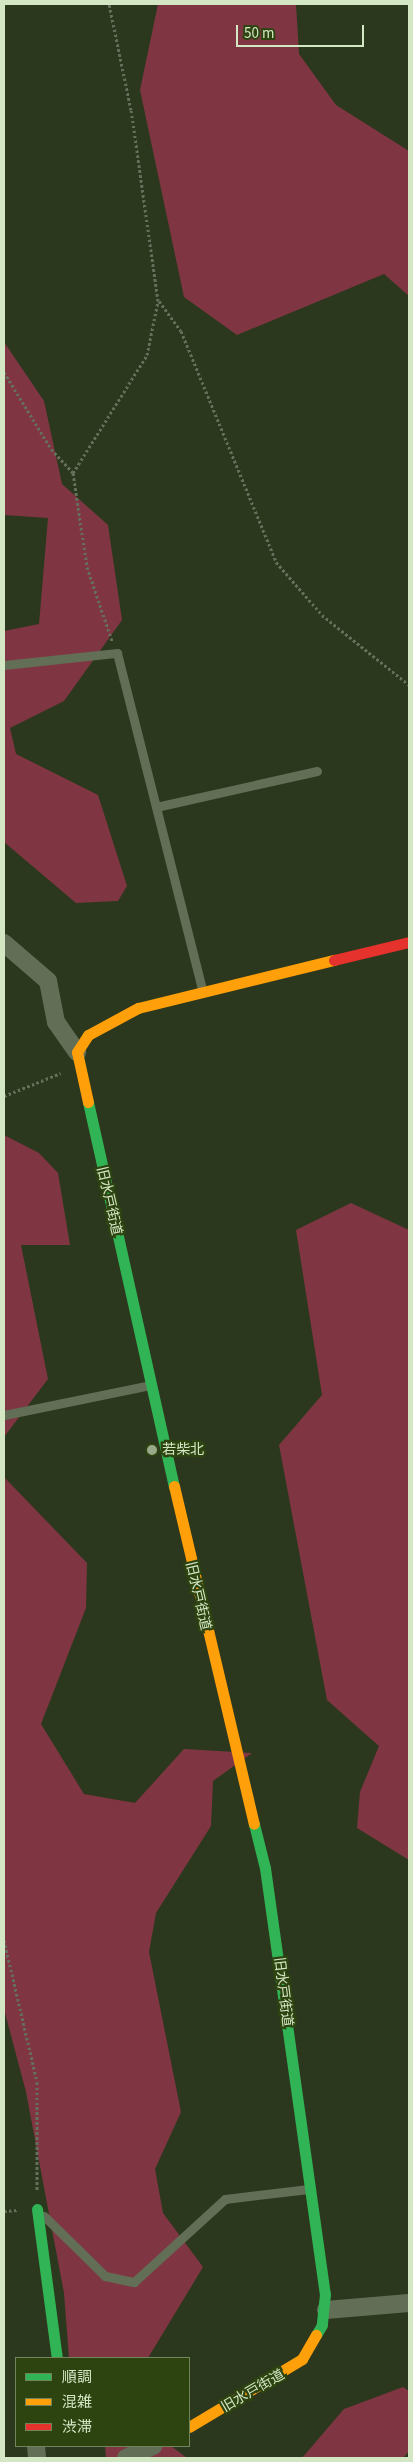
<!DOCTYPE html>
<meta charset="utf-8">
<style>
body{margin:0}
#map{position:relative;width:413px;height:2462px;overflow:hidden;background:#2c381d;font-family:"Source Sans 3","Noto Sans JP",sans-serif}
div>[style]{position:absolute}
[style*='--x']{left:calc(var(--x)*1px);top:calc(var(--y)*1px);width:calc(var(--w)*1px);rotate:calc(var(--a)*1deg)}
.green>*{inset:0;background:#7f3642}
.path>*{height:3px;margin-top:-1.5px;transform-origin:0;background:repeating-linear-gradient(90deg,#666f5b 0 2.5px,transparent 0 5px)}
.lane>*{height:9px;margin:-4.5px;padding:0 4.5px;transform-origin:4.5px;border-radius:4.5px;background:#626e55}
.street>*{height:18px;margin:-9px;padding:0 9px;transform-origin:9px;border-radius:9px;background:#626e55}
.fast>*{height:11px;margin:-5.5px;padding:0 5.5px;transform-origin:5.5px;border-radius:5.5px;background:#30b455}
.slow>*{height:11px;margin:-5.5px;padding:0 5.5px;transform-origin:5.5px;border-radius:5.5px;background:#ff9f0a}
.jam>*{height:11px;margin:-5.5px;padding:0 5.5px;transform-origin:5.5px;border-radius:5.5px;background:#e5322d}
.dots>*{width:14px;height:14px;translate:-50% -50%;box-sizing:border-box;border:2px solid #2d4411;border-radius:50%}
span{translate:-50% -50%;white-space:nowrap;text-align:center;line-height:1.15;-webkit-text-stroke:4.5px #2d4411;paint-order:stroke}
.street-label{font-size:14px;color:#d4e7c4}
.poi-label{font-size:14px;color:#d4e7c4}
.left{translate:0 -50%;text-align:left}
.frame{position:absolute;inset:0;border:5px solid #d4e7c4;pointer-events:none}
.legend{position:absolute;left:15px;top:2357px;width:175px;height:90px;box-sizing:border-box;background:#2d4411;border:1px solid #708559;margin:0;padding:6px 9px;list-style:none;font-size:15px;color:#d4e7c4}
.legend li{display:flex;align-items:center;gap:10px;height:25px}
.legend b{width:25px;border:1px solid #708559}
.scale{position:absolute;left:236px;top:25px;width:128px;height:22px;box-sizing:border-box;border:2px solid #d4e7c4;border-top:0;padding-left:6px;font-size:15px;line-height:18px;white-space:nowrap;color:#d4e7c4;-webkit-text-stroke:4px #2d4411;paint-order:stroke}
</style>
<div id="map">
<div class="green">
<div style="clip-path:polygon(158px 4px,296px 4px,299px 54px,336px 105px,409px 151px,409px 296px,384px 274px,237px 335px,184px 297px,140px 90px)"></div>
<div style="clip-path:polygon(4px 342px,44px 401px,62px 484px,108px 525px,122px 620px,64px 701px,10px 728px,16px 754px,98px 795px,127px 886px,118px 901px,76px 903px,4px 842px,4px 631px,39px 624px,48px 518px,4px 515px)"></div>
<div style="clip-path:polygon(4px 1135px,39px 1153px,58px 1173px,70px 1245px,21px 1245px,48px 1379px,4px 1437px)"></div>
<div style="clip-path:polygon(351px 1203px,409px 1230px,409px 1860px,357px 1828px,360px 1792px,379px 1746px,327px 1700px,279px 1445px,322px 1395px,296px 1230px)"></div>
<div style="clip-path:polygon(4px 1477px,87px 1563px,86px 1608px,41px 1724px,84px 1794px,135px 1803px,184px 1749px,252px 1753px,213px 1781px,211px 1826px,156px 1913px,149px 1952px,181px 2112px,155px 2169px,163px 2213px,203px 2267px,148px 2358px,69px 2358px,64px 2293px,26px 2092px,4px 2009px)"></div>
<div style="clip-path:polygon(403px 2387px,409px 2391px,409px 2451px,403px 2458px,302px 2458px,344px 2409px)"></div>
<div style="clip-path:polygon(105px 2446px,171px 2446px,187px 2458px,106px 2458px)"></div>
</div>
<div class="path">
<div style="--x:159;--y:301;--w:37;--a:54"></div>
<div style="--x:181;--y:331;--w:250;--a:67.6"></div>
<div style="--x:276;--y:562;--w:70;--a:49"></div>
<div style="--x:322;--y:615;--w:112;--a:38.8"></div>
<div style="--x:4;--y:372;--w:90;--a:58.6"></div>
<div style="--x:51;--y:449;--w:33;--a:47"></div>
<div style="--x:73;--y:473;--w:95;--a:81.5"></div>
<div style="--x:87;--y:567;--w:78;--a:71.3"></div>
<div style="--x:73;--y:473;--w:139;--a:-57.9"></div>
<div style="--x:147;--y:355;--w:55;--a:-78.5"></div>
<div style="--x:158;--y:301;--w:193;--a:-98"></div>
<div style="--x:131;--y:110;--w:108;--a:-101.7"></div>
<div style="--x:4;--y:1096;--w:61;--a:-22"></div>
<div style="--x:4;--y:1940;--w:146;--a:76.9"></div>
<div style="--x:37;--y:2082;--w:108;--a:90"></div>
<div style="--x:4;--y:2211;--w:13;--a:-4"></div>
</div>
<div class="lane">
<div style="--x:4;--y:665;--w:114;--a:-6.1"></div>
<div style="--x:117;--y:653;--w:348;--a:75.8"></div>
<div style="--x:156;--y:807;--w:165;--a:-12.6"></div>
<div style="--x:4;--y:1415;--w:149;--a:-11.6"></div>
<div style="--x:44;--y:2216;--w:86;--a:44.5"></div>
<div style="--x:105;--y:2276;--w:30;--a:12"></div>
<div style="--x:134;--y:2282;--w:123;--a:-42.4"></div>
<div style="--x:225;--y:2199;--w:84;--a:-6.9"></div>
</div>
<div class="street">
<div style="--x:4;--y:943;--w:58;--a:40.8"></div>
<div style="--x:48;--y:981;--w:42;--a:79"></div>
<div style="--x:56;--y:1022;--w:37;--a:55"></div>
<div style="--x:326;--y:2310;--w:83;--a:-4.8"></div>
<div style="--x:36;--y:2446;--w:12;--a:85"></div>
<div style="--x:126;--y:2458;--w:30;--a:-24"></div>
</div>
<div class="fast">
<div style="--x:88;--y:1102;--w:394;--a:77.4"></div>
<div style="--x:254;--y:1824;--w:45;--a:76"></div>
<div style="--x:265;--y:1868;--w:430;--a:82"></div>
<div style="--x:325;--y:2294;--w:31;--a:96"></div>
<div style="--x:322;--y:2325;--w:12;--a:121"></div>
<div style="--x:37;--y:2209;--w:150;--a:82.4"></div>
</div>
<div class="slow">
<div style="--x:88;--y:1102;--w:51;--a:-102.4"></div>
<div style="--x:77;--y:1052;--w:20;--a:-57"></div>
<div style="--x:88;--y:1035;--w:57;--a:-28.4"></div>
<div style="--x:138;--y:1008;--w:202;--a:-13.8"></div>
<div style="--x:174;--y:1486;--w:347;--a:76.7"></div>
<div style="--x:189;--y:2427;--w:132;--a:-31"></div>
<div style="--x:302;--y:2359;--w:28;--a:-60"></div>
</div>
<div class="jam">
<div style="--x:334;--y:960;--w:77;--a:-13.5"></div>
</div>
<div class="dots">
<div style="left:152px;top:1450px;background:#99aa8a"></div>
</div>
<div class="street-label">
<span style="left:109px;top:1201px;rotate:77deg">旧水戸街道</span>
<span style="left:198px;top:1596px;rotate:77deg">旧水戸街道</span>
<span style="left:283px;top:1992px;rotate:83deg">旧水戸街道</span>
<span style="left:253px;top:2391px;rotate:-30deg">旧水戸街道</span>
</div>
<div class="poi-label">
<span class="left" style="left:162px;top:1450px">若柴北</span>
</div>
<div class="frame"></div>
<ul class="legend">
<li><b style="height:6px;background:#30b455"></b>順調</li>
<li><b style="height:6px;background:#ff9f0a"></b>混雑</li>
<li><b style="height:6px;background:#e5322d"></b>渋滞</li>
</ul>
<div class="scale">50 m</div>
</div>
